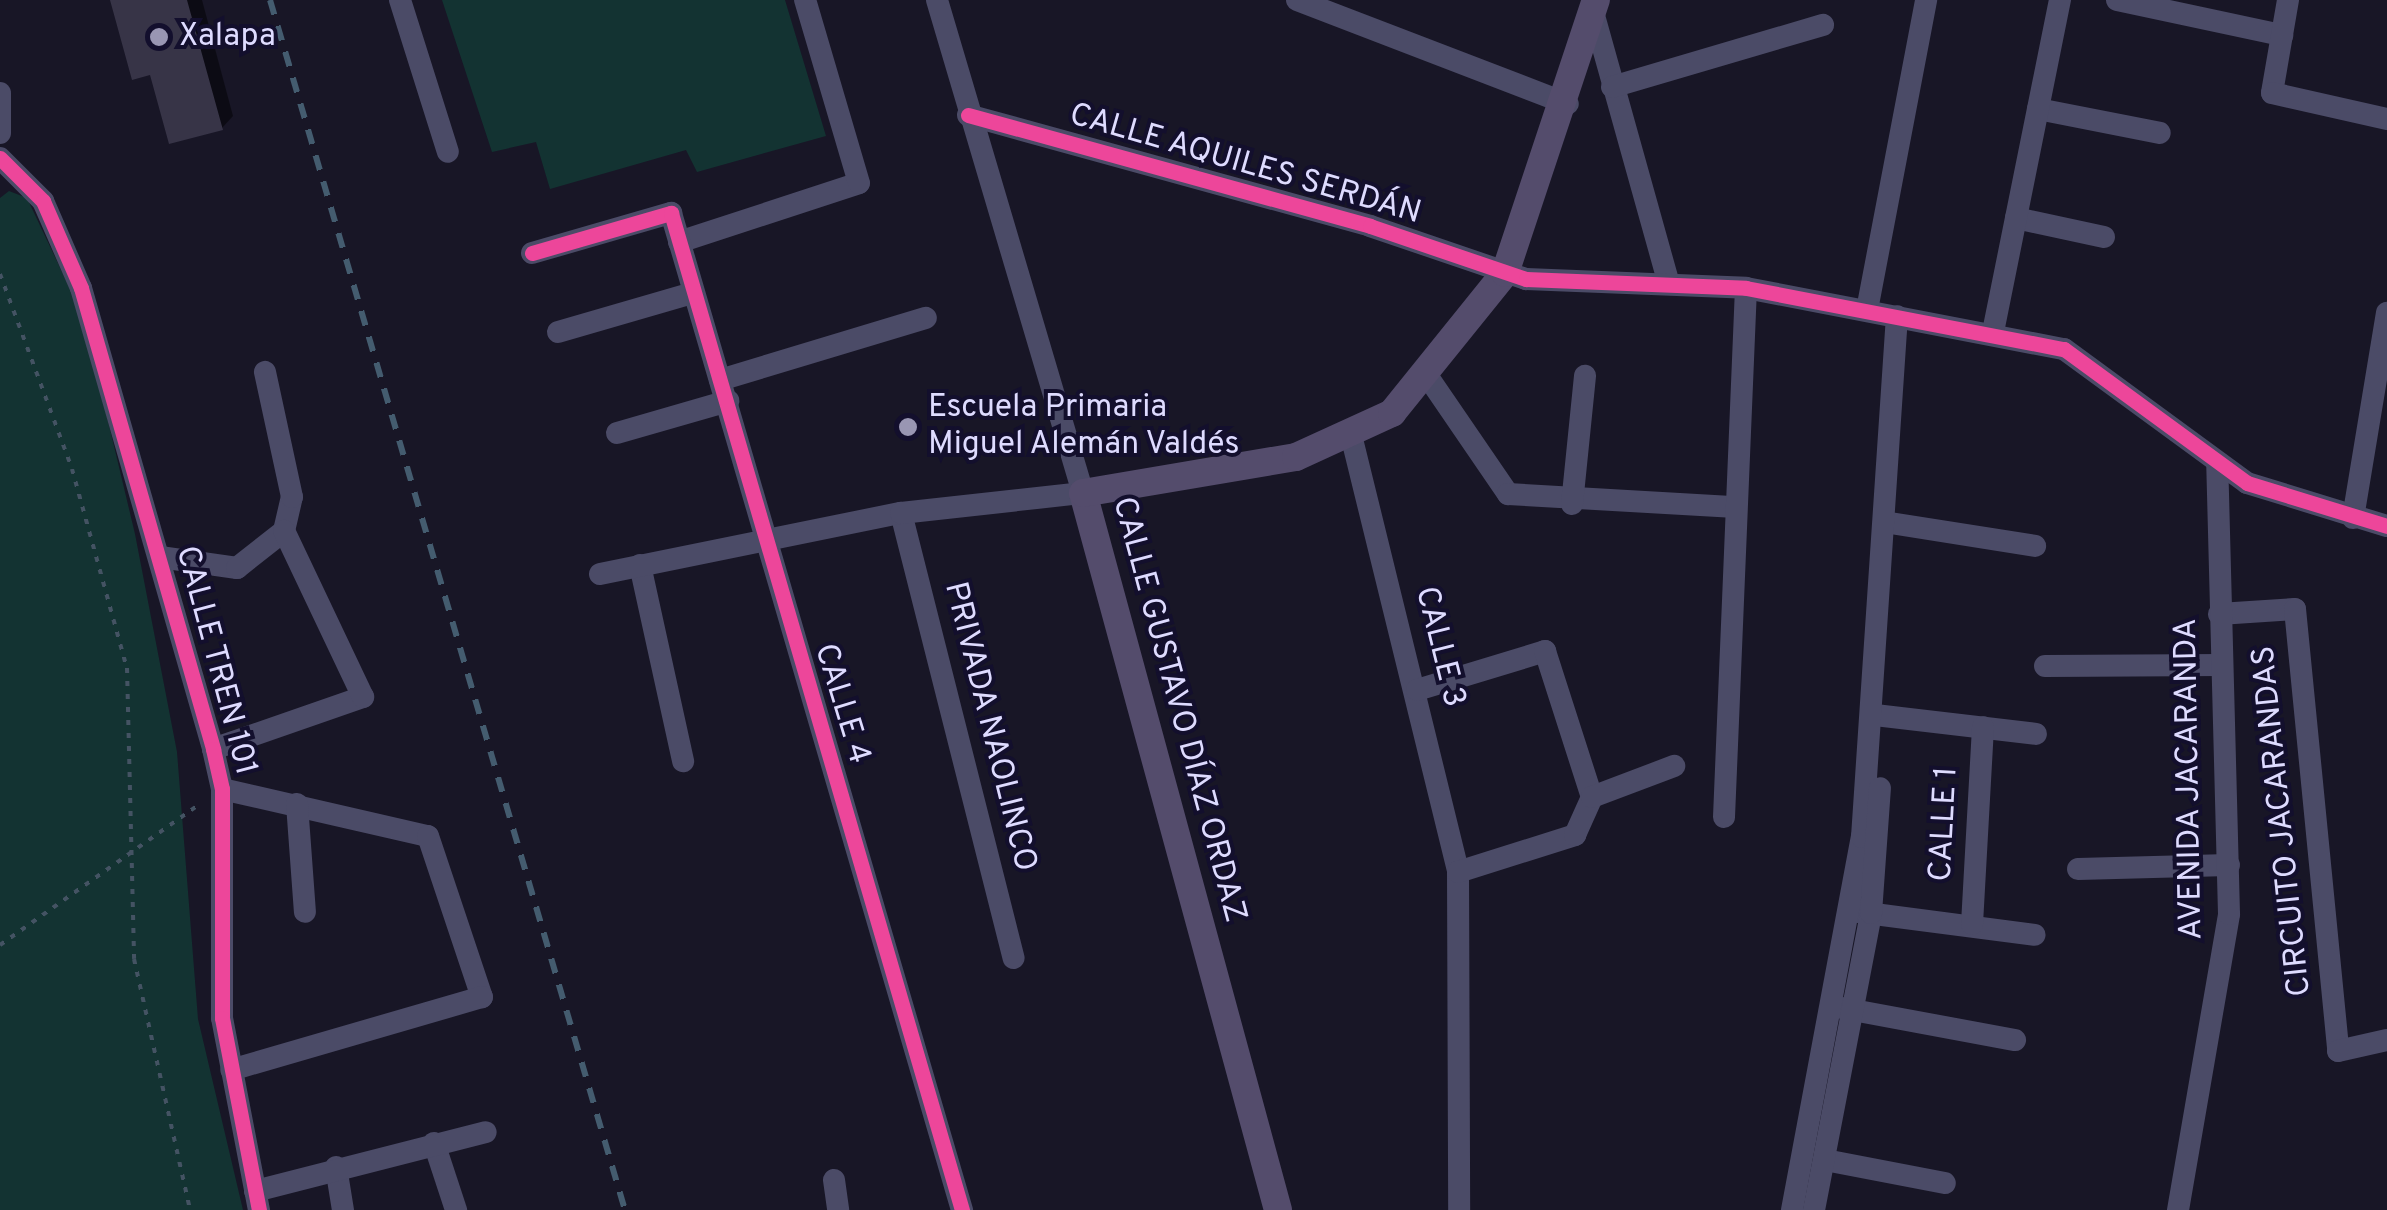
<!DOCTYPE html>
<meta charset="utf-8">
<style>
body{margin:0}
#map{position:relative;width:2387px;height:1210px;overflow:hidden;background:#181626;font-family:Overpass,sans-serif}
div>[style]{position:absolute}
[style*='--x']{left:calc(var(--x)*1px);top:calc(var(--y)*1px);width:calc(var(--w)*1px);rotate:calc(var(--a)*1deg)}
.green>*{inset:0;background:#133332}
.shadow>*{inset:0;background:#0007}
.building>*{inset:0;background:#373447}
.path>*{height:4px;margin-top:-2px;transform-origin:0;background:repeating-linear-gradient(90deg,#445363 0 5px,transparent 0 13px)}
.minor>*{height:22px;margin:-11px;padding:0 11px;transform-origin:11px;border-radius:11px;background:#4b4b67}
.major>*{height:28px;margin:-14px;padding:0 14px;transform-origin:14px;border-radius:14px;background:#544c6c}
.rail>*{height:6px;margin-top:-3px;transform-origin:0;background:repeating-linear-gradient(90deg,#445c6f 0 15px,transparent 0 27px)}
.cycleway>*{height:15px;margin:-7.5px;padding:0 7.5px;transform-origin:7.5px;border-radius:7.5px;background:#ed469a}
.dots>*{width:28px;height:28px;translate:-50% -50%;box-sizing:border-box;border:5px solid #130f2d;border-radius:50%}
span{translate:-50% -50%;white-space:nowrap;text-align:center;line-height:1.15;-webkit-text-stroke:8px #130f2d;paint-order:stroke}
.poi-label{font-size:32px;color:#dedbff}
.left{translate:0 -50%;text-align:left}
.street-label{font-size:32px;color:#dedbff}
</style>
<div id="map">
<div class="green">
<div style="clip-path:polygon(442px 0,785px 0,826px 136px,697px 172px,686px 150px,550px 189px,536px 142px,492px 152px)"></div>
<div style="clip-path:polygon(9px 191px,27px 198px,83px 316px,135px 534px,177px 752px,198px 1019px,243px 1210px,0 1210px,0 198px)"></div>
</div>
<div class="shadow">
<div style="clip-path:polygon(113px 0,202px 0,233px 116px,222px 128px,151px 72px)"></div>
</div>
<div class="building">
<div style="clip-path:polygon(110px 0,187px 0,223px 130px,169px 144px,150px 75px,132px 80px)"></div>
</div>
<div class="path">
<div style="--x:0;--y:274;--w:208;--a:69.7"></div>
<div style="--x:72;--y:469;--w:206;--a:74.6"></div>
<div style="--x:127;--y:668;--w:291;--a:88.6"></div>
<div style="--x:134;--y:959;--w:257;--a:77.4"></div>
<div style="--x:0;--y:945;--w:246;--a:-35.2"></div>
</div>
<div class="minor">
<div style="--x:400;--y:0;--w:159;--a:72.5"></div>
<div style="--x:1297;--y:0;--w:290;--a:21"></div>
<div style="--x:2117;--y:0;--w:169;--a:12"></div>
<div style="--x:2288;--y:0;--w:94;--a:99.8"></div>
<div style="--x:2272;--y:93;--w:118;--a:12.7"></div>
<div style="--x:1593;--y:12;--w:279;--a:74.4"></div>
<div style="--x:1612;--y:87;--w:220;--a:-16.4"></div>
<div style="--x:0;--y:93;--w:40;--a:90"></div>
<div style="--x:2038;--y:109;--w:124;--a:11.1"></div>
<div style="--x:968;--y:115;--w:417;--a:15.4"></div>
<div style="--x:1370;--y:226;--w:165;--a:18.8"></div>
<div style="--x:1526;--y:279;--w:220;--a:2.3"></div>
<div style="--x:1746;--y:288;--w:324;--a:10.9"></div>
<div style="--x:2064;--y:349;--w:227;--a:36.2"></div>
<div style="--x:2247;--y:483;--w:146;--a:17.1"></div>
<div style="--x:0;--y:158;--w:61;--a:45"></div>
<div style="--x:43;--y:201;--w:95;--a:66.4"></div>
<div style="--x:81;--y:288;--w:480;--a:74"></div>
<div style="--x:213;--y:749;--w:41;--a:77.3"></div>
<div style="--x:222;--y:789;--w:229;--a:90"></div>
<div style="--x:222;--y:1018;--w:196;--a:79.1"></div>
<div style="--x:2016;--y:218;--w:90;--a:12.2"></div>
<div style="--x:679;--y:242;--w:189;--a:-18.1"></div>
<div style="--x:859;--y:183;--w:191;--a:-106.4"></div>
<div style="--x:532;--y:253;--w:145;--a:-16.1"></div>
<div style="--x:671;--y:213;--w:1039;--a:73.73"></div>
<div style="--x:1867;--y:310;--w:316;--a:-79.2"></div>
<div style="--x:558;--y:332;--w:140;--a:-16.2"></div>
<div style="--x:1993;--y:332;--w:339;--a:-78.6"></div>
<div style="--x:1428;--y:377;--w:142;--a:55.6"></div>
<div style="--x:1508;--y:494;--w:228;--a:3.3"></div>
<div style="--x:720;--y:380;--w:215;--a:-16.8"></div>
<div style="--x:617;--y:433;--w:116;--a:-16.1"></div>
<div style="--x:1352;--y:439;--w:446;--a:76.2"></div>
<div style="--x:1458;--y:872;--w:338;--a:89.8"></div>
<div style="--x:1572;--y:504;--w:129;--a:-84.2"></div>
<div style="--x:901;--y:513;--w:459;--a:75.8"></div>
<div style="--x:2353;--y:518;--w:208;--a:-80.6"></div>
<div style="--x:1884;--y:522;--w:153;--a:9"></div>
<div style="--x:160;--y:557;--w:78;--a:8.1"></div>
<div style="--x:237;--y:568;--w:60;--a:-38.2"></div>
<div style="--x:284;--y:531;--w:35;--a:-77"></div>
<div style="--x:292;--y:497;--w:128;--a:-102.2"></div>
<div style="--x:640;--y:565;--w:201;--a:77.6"></div>
<div style="--x:600;--y:574;--w:307;--a:-11.5"></div>
<div style="--x:901;--y:513;--w:183;--a:-6.3"></div>
<div style="--x:1083;--y:493;--w:514;--a:-106.5"></div>
<div style="--x:2219;--y:614;--w:76;--a:-3.8"></div>
<div style="--x:2295;--y:609;--w:444;--a:84.4"></div>
<div style="--x:2338;--y:1051;--w:50;--a:-12.7"></div>
<div style="--x:2045;--y:666;--w:177;--a:-0.3"></div>
<div style="--x:1417;--y:690;--w:134;--a:-16.9"></div>
<div style="--x:1545;--y:651;--w:153;--a:72.2"></div>
<div style="--x:1875;--y:715;--w:162;--a:6.7"></div>
<div style="--x:213;--y:749;--w:159;--a:-19.1"></div>
<div style="--x:363;--y:697;--w:184;--a:-115.4"></div>
<div style="--x:222;--y:789;--w:211;--a:12.9"></div>
<div style="--x:428;--y:836;--w:170;--a:71.5"></div>
<div style="--x:482;--y:997;--w:261;--a:163.8"></div>
<div style="--x:297;--y:804;--w:108;--a:85.8"></div>
<div style="--x:1724;--y:817;--w:529;--a:-87.62"></div>
<div style="--x:2078;--y:869;--w:151;--a:-1.5"></div>
<div style="--x:1458;--y:872;--w:123;--a:-17.5"></div>
<div style="--x:1575;--y:835;--w:42;--a:-65.9"></div>
<div style="--x:1592;--y:797;--w:88;--a:-20.7"></div>
<div style="--x:1859;--y:912;--w:177;--a:7.4"></div>
<div style="--x:1972;--y:924;--w:197;--a:-86.8"></div>
<div style="--x:1842;--y:1008;--w:176;--a:10.5"></div>
<div style="--x:434;--y:1143;--w:71;--a:71.8"></div>
<div style="--x:1825;--y:1160;--w:122;--a:10.9"></div>
<div style="--x:336;--y:1167;--w:44;--a:80.8"></div>
<div style="--x:834;--y:1180;--w:30;--a:82"></div>
<div style="--x:255;--y:1191;--w:238;--a:-14.3"></div>
<div style="--x:1792;--y:1210;--w:380;--a:-79.4"></div>
<div style="--x:1862;--y:837;--w:522;--a:-86.16"></div>
<div style="--x:1814;--y:1210;--w:302;--a:-79.1"></div>
<div style="--x:1871;--y:913;--w:125;--a:-85.9"></div>
<div style="--x:2178;--y:1210;--w:300;--a:-80.2"></div>
<div style="--x:2229;--y:914;--w:451;--a:-91.5"></div>
</div>
<div class="major">
<div style="--x:1278;--y:1210;--w:743;--a:-105.21"></div>
<div style="--x:1083;--y:493;--w:216;--a:-9.6"></div>
<div style="--x:1296;--y:457;--w:106;--a:-24.6"></div>
<div style="--x:1392;--y:413;--w:180;--a:-51.1"></div>
<div style="--x:1505;--y:273;--w:288;--a:-71.6"></div>
</div>
<div class="rail">
<div style="--x:270;--y:0;--w:1261;--a:73.65"></div>
</div>
<div class="cycleway">
<div style="--x:968;--y:115;--w:417;--a:15.4"></div>
<div style="--x:1370;--y:226;--w:165;--a:18.8"></div>
<div style="--x:1526;--y:279;--w:220;--a:2.3"></div>
<div style="--x:1746;--y:288;--w:324;--a:10.9"></div>
<div style="--x:2064;--y:349;--w:227;--a:36.2"></div>
<div style="--x:2247;--y:483;--w:146;--a:17.1"></div>
<div style="--x:0;--y:158;--w:61;--a:45"></div>
<div style="--x:43;--y:201;--w:95;--a:66.4"></div>
<div style="--x:81;--y:288;--w:480;--a:74"></div>
<div style="--x:213;--y:749;--w:41;--a:77.3"></div>
<div style="--x:222;--y:789;--w:229;--a:90"></div>
<div style="--x:222;--y:1018;--w:196;--a:79.1"></div>
<div style="--x:532;--y:253;--w:145;--a:-16.1"></div>
<div style="--x:671;--y:213;--w:1039;--a:73.73"></div>
</div>
<div class="dots">
<div style="left:159px;top:37px;background:#9996b3"></div>
<div style="left:908px;top:427px;background:#9996b3"></div>
</div>
<div class="poi-label">
<span class="left" style="left:179px;top:37px">Xalapa</span>
<span class="left" style="left:928px;top:427px">Escuela Primaria<br>Miguel Alemán Valdés</span>
</div>
<div class="street-label">
<span style="left:1245px;top:165px;rotate:16deg">CALLE AQUILES SERDÁN</span>
<span style="left:1439px;top:647px;rotate:76deg">CALLE 3</span>
<span style="left:215px;top:661px;rotate:75deg">CALLE TREN 101</span>
<span style="left:841px;top:704px;rotate:73deg">CALLE 4</span>
<span style="left:1178px;top:710px;rotate:75deg">CALLE GUSTAVO DÍAZ ORDAZ</span>
<span style="left:989px;top:727px;rotate:76deg">PRIVADA NAOLINCO</span>
<span style="left:2190px;top:779px;rotate:-91deg">AVENIDA JACARANDA</span>
<span style="left:2283px;top:821px;rotate:-96deg">CIRCUITO JACARANDAS</span>
<span style="left:1945px;top:824px;rotate:-87deg">CALLE 1</span>
</div>
</div>
